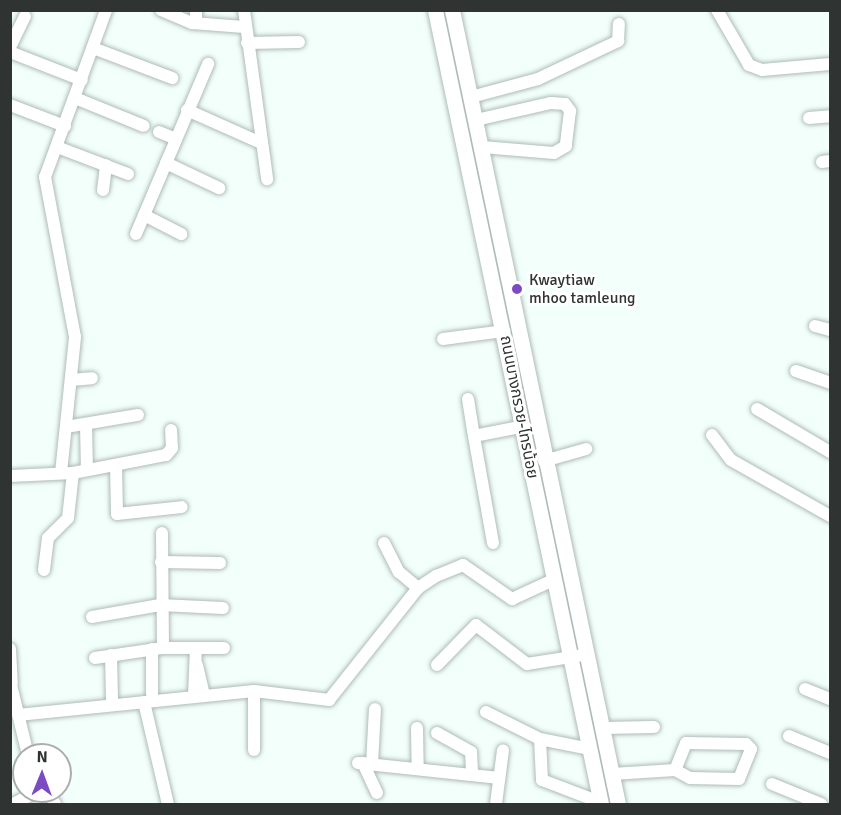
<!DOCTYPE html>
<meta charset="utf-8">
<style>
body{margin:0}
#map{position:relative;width:841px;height:815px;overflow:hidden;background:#f2fffa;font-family:Signika,"Noto Sans Thai",sans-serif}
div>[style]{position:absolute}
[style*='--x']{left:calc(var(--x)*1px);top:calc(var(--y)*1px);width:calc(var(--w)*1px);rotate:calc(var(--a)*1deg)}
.roads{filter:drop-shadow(0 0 2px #afbbb7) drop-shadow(0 0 2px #afbbb7)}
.minor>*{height:12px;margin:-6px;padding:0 6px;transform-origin:6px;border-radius:6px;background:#fff}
.major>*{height:15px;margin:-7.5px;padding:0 7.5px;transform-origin:7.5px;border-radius:7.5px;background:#fff}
.dots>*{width:16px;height:16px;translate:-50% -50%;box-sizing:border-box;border:3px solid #fff;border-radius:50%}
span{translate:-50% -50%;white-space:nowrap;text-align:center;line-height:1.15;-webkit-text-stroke:6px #fff;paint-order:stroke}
.poi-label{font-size:16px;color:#2f3432}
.left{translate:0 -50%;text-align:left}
.street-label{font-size:16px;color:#2f3432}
.frame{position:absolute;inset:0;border:12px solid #2f3432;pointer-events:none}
.north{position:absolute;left:12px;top:743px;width:60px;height:60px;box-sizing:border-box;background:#fff;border:2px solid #acaead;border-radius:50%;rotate:1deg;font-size:16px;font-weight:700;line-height:24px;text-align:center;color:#2f3432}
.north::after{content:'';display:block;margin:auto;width:21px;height:27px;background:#7b4bc3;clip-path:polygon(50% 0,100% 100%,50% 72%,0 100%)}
</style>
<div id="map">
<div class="roads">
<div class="minor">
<div style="--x:161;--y:10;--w:34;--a:23"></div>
<div style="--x:192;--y:23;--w:52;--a:4.4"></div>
<div style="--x:244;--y:10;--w:171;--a:82.2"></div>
<div style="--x:717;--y:10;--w:64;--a:59.8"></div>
<div style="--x:749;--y:65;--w:14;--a:21"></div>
<div style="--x:762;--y:70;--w:68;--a:-5"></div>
<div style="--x:196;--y:23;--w:13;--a:-90"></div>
<div style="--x:247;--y:43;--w:52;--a:-1.1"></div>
<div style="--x:10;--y:47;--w:34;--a:-64"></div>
<div style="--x:93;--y:48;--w:85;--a:20.8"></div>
<div style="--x:10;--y:52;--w:77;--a:21.3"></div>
<div style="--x:471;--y:97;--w:69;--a:-15"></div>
<div style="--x:538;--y:79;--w:89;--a:-25.4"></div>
<div style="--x:618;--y:41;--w:17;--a:-87"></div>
<div style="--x:75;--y:98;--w:74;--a:22.1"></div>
<div style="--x:10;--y:105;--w:59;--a:20.9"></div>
<div style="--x:187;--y:110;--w:79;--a:24"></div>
<div style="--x:809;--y:118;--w:21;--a:-5"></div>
<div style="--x:476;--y:120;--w:77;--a:-12.8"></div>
<div style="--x:551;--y:103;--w:14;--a:4"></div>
<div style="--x:565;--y:104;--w:9;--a:54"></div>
<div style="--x:570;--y:111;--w:35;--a:97"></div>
<div style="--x:566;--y:146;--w:14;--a:150"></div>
<div style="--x:554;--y:153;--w:72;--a:-175.2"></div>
<div style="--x:159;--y:132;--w:18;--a:22"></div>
<div style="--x:57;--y:147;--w:76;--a:20.8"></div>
<div style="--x:822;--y:162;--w:8;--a:-7"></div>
<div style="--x:166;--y:163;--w:59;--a:25.3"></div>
<div style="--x:103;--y:190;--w:25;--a:-83"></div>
<div style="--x:144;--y:215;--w:42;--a:27.2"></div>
<div style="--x:136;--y:234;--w:185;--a:-67"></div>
<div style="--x:815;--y:326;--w:16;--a:15"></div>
<div style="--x:443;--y:339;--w:62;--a:-7.5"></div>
<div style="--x:796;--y:371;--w:36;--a:19"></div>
<div style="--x:71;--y:380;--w:21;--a:-5"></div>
<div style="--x:468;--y:399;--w:37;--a:81"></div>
<div style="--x:757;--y:409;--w:85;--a:30.5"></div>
<div style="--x:86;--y:424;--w:46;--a:88.8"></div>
<div style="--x:66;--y:427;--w:73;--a:-9.5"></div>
<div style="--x:712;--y:435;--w:31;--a:53"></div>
<div style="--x:731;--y:460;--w:114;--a:29.5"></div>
<div style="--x:544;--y:461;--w:44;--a:-15.9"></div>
<div style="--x:116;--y:465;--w:49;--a:88.8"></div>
<div style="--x:117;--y:514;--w:65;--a:-6.1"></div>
<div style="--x:61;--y:473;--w:137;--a:-84.1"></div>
<div style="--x:75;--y:337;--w:163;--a:-100.6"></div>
<div style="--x:45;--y:177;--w:178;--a:-69.9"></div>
<div style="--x:10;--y:476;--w:63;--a:-2.7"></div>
<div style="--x:73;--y:473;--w:95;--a:-11"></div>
<div style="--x:166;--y:455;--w:9;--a:-49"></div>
<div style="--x:172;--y:448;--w:18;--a:-93"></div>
<div style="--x:162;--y:533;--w:115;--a:89.5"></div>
<div style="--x:384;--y:543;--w:33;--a:63"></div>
<div style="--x:399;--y:572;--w:25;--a:40"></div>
<div style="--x:493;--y:543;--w:109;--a:-100.1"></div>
<div style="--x:474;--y:436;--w:52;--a:-11.1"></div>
<div style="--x:161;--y:562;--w:59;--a:1"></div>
<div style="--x:44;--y:570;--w:32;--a:-83"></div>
<div style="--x:48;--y:538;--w:28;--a:-45"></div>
<div style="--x:68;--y:518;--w:45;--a:-83.7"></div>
<div style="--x:92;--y:617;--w:69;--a:-10"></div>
<div style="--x:160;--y:605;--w:63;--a:2.7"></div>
<div style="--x:10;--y:649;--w:34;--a:87"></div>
<div style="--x:152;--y:649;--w:45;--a:90"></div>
<div style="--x:111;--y:655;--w:44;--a:88.7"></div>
<div style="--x:95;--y:658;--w:69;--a:-8.4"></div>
<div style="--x:163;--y:648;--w:61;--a:0"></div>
<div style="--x:197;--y:665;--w:31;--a:77"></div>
<div style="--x:437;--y:665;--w:56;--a:-45.7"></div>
<div style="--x:476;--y:625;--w:64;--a:37.4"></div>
<div style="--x:527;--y:664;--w:58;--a:-9"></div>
<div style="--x:10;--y:681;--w:76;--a:76.3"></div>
<div style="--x:805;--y:689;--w:27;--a:22"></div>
<div style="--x:254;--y:691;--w:59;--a:90"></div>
<div style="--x:194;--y:695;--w:47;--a:-87.6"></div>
<div style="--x:144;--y:702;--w:105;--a:76.8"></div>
<div style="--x:486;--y:712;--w:60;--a:26.6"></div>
<div style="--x:540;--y:739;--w:51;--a:11.3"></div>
<div style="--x:18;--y:715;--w:237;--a:-5.8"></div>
<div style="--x:254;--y:691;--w:76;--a:6.8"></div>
<div style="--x:329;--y:700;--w:143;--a:-51.5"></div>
<div style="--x:418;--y:588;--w:22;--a:-34"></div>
<div style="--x:436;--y:576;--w:29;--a:-22"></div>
<div style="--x:463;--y:565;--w:60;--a:34.8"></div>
<div style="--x:512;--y:599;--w:43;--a:-24.8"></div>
<div style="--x:417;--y:728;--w:39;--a:89"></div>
<div style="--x:604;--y:728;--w:50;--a:-1.1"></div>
<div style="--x:437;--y:733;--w:39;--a:29"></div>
<div style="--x:471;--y:752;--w:22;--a:87"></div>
<div style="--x:789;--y:736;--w:44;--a:22.5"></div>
<div style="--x:540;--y:739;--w:41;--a:87.2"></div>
<div style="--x:542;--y:780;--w:62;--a:20.8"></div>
<div style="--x:358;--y:763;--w:142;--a:6.1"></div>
<div style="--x:363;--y:763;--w:33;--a:65"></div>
<div style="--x:372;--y:764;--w:55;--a:-86.9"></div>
<div style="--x:612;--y:774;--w:63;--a:-3.6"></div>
<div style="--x:675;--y:770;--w:17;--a:28"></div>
<div style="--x:690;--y:778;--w:49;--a:1.2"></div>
<div style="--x:739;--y:779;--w:32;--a:-68"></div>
<div style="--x:751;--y:749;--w:7;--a:-135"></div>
<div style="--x:746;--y:744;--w:60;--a:-179"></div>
<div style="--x:686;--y:743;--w:29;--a:112"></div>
<div style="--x:772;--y:784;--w:53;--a:22.2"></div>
<div style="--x:47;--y:791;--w:15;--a:58"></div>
<div style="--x:13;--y:804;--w:29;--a:-27"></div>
<div style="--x:496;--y:804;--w:54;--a:-82.6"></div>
</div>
<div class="major">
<div style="--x:435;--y:10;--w:811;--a:78.19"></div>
<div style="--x:452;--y:10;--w:811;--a:78.19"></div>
</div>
</div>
<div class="dots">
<div style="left:517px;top:289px;background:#7b4bc3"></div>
</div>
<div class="poi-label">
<span class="left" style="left:529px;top:289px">Kwaytiaw<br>mhoo tamleung</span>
</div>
<div class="street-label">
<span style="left:519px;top:407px;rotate:79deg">ถนนบางกรวย-ไทรน้อย</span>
</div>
<div class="frame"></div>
<div class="north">N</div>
</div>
